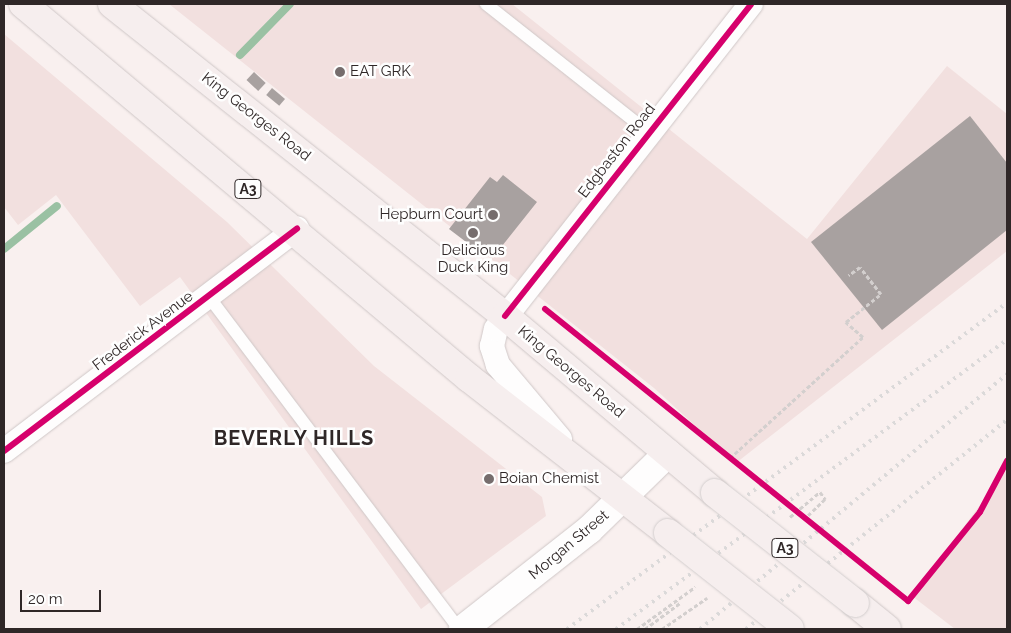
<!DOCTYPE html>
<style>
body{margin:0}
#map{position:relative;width:1011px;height:633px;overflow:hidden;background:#f9f0ef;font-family:Raleway,sans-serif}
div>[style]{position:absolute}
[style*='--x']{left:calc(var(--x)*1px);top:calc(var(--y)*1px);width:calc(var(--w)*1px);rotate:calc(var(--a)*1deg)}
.built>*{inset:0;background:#f2e0df}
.stream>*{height:8px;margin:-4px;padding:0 4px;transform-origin:4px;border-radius:4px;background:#9ac1a3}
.building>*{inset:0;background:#a8a1a0;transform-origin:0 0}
.path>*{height:3px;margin-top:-1.5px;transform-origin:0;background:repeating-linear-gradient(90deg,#d3cfce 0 4px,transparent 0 6.5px)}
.roads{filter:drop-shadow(0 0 1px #cfc7c7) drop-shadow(0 0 1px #cfc7c7)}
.service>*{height:12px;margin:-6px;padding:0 6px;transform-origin:6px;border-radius:6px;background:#fefdfd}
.minor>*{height:24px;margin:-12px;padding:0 12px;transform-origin:12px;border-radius:12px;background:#fefdfd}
.tertiary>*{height:28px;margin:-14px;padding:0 14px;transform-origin:14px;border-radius:14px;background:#fefdfd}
.trunk>*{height:28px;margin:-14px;padding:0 14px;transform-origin:14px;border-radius:14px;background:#f6eeee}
.rail>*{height:4px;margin-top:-2px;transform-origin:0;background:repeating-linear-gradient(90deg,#dbd9d9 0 2.5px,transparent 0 7.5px)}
.bridges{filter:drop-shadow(0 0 1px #d3cece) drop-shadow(0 0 1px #d3cece)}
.trunk-bridge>*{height:28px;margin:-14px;padding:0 14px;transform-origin:14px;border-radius:14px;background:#f6eeee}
.cycleway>*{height:6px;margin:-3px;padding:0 3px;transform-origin:3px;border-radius:3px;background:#d6006c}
.dots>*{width:14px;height:14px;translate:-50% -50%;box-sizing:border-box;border:2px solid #fefefe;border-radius:50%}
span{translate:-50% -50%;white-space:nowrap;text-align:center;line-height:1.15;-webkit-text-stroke:5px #fefefe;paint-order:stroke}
.shield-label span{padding:1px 4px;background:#fefefe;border:1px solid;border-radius:4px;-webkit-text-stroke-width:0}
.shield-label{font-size:14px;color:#2f2727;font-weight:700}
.poi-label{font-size:15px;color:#2f2727}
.left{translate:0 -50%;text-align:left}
.right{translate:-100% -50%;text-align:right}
.street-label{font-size:15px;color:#2f2727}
.district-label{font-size:20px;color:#2f2727;font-weight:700;letter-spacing:1px}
.frame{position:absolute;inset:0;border:5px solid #2f2727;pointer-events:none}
.scale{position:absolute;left:20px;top:590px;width:81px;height:22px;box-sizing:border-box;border:2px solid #2f2727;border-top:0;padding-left:6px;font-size:15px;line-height:18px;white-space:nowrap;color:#2f2727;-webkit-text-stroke:4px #fefefe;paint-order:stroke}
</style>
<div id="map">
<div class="built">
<div style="clip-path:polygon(169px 4px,512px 4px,807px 239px,947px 66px,1007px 114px,1007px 251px,736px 463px,654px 388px)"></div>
<div style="clip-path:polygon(4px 34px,227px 222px,374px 366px,542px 497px,546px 516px,421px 609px,180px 277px,140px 306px,56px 195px,18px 225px,4px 207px)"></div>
<div style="clip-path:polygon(1007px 469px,1007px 629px,955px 629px,912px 596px)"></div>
</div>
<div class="stream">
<div style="--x:240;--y:55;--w:71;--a:-45.6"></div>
<div style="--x:4;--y:249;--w:68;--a:-39.1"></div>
</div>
<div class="building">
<div style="left:254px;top:72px;width:16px;height:11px;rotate:43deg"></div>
<div style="left:272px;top:88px;width:17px;height:9px;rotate:40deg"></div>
<div style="clip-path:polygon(970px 116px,1007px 163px,1007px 230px,882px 330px,811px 242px)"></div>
<div style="clip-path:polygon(503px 175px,537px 202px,502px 246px,489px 251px,474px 248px,449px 229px,490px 177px,497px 182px)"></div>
</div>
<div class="path">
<div style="--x:730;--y:458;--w:180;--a:-42.3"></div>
<div style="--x:863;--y:337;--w:23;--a:-139"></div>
<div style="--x:846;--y:322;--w:45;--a:-38.7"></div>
<div style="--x:881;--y:294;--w:34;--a:-128"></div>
<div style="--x:860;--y:267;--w:14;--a:144"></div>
<div style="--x:790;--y:517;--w:39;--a:-40"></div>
<div style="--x:820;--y:492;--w:9;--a:54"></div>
<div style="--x:825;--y:499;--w:28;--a:136"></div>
<div style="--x:637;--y:629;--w:72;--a:-35.9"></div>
<div style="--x:645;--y:629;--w:44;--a:-36.6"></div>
<div style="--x:662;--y:629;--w:55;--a:-34.6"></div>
</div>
<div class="roads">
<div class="service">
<div style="--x:486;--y:4;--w:206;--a:38.3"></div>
<div style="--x:209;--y:297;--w:416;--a:53"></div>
</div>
<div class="minor">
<div style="--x:560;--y:439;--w:97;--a:-130"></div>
<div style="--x:498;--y:365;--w:20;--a:-108"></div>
<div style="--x:492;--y:346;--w:17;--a:-77"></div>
<div style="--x:496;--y:329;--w:413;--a:-51.9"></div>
<div style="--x:4;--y:451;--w:368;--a:-37.2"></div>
</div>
<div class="tertiary">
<div style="--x:463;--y:629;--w:160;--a:-38.2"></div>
<div style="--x:589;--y:530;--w:110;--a:-44.3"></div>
</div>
<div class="trunk">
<div style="--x:23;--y:4;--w:582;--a:39.98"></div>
<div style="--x:469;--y:378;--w:252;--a:37.9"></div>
<div style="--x:112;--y:4;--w:502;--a:38.45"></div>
<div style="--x:505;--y:316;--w:275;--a:40.1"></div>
<div style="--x:855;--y:603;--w:41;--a:39.1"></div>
</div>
</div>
<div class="rail">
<div style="--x:567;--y:629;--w:548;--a:-36.54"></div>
<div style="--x:616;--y:629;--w:486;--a:-36.5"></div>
<div style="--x:700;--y:629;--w:399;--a:-39.7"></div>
<div style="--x:746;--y:629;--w:334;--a:-38.7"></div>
</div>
<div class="bridges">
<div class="trunk-bridge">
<div style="--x:715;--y:493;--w:178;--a:38.2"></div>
<div style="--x:668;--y:533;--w:155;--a:38.2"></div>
</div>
</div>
<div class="cycleway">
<div style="--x:545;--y:309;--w:466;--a:38.8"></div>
<div style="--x:908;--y:601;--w:114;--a:-51"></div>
<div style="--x:980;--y:512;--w:58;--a:-62.1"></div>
<div style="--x:505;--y:316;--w:397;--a:-51.7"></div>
<div style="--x:4;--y:451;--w:368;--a:-37.2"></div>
</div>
<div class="dots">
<div style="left:340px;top:72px;background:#766d6d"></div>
<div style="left:493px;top:215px;background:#766d6d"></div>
<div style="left:473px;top:233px;background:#766d6d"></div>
<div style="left:489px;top:479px;background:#766d6d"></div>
</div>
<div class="shield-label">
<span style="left:248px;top:189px">A3</span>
<span style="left:785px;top:548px">A3</span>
</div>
<div class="poi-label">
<span class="left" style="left:350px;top:72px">EAT GRK</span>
<span class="right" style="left:483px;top:215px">Hepburn Court</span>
<span style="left:473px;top:259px">Delicious<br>Duck King</span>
<span class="left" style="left:499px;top:479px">Boian Chemist</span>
</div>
<div class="street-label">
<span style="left:256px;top:117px;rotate:38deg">King Georges Road</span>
<span style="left:617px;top:151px;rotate:-52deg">Edgbaston Road</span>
<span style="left:143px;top:331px;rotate:-37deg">Frederick Avenue</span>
<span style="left:571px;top:372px;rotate:40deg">King Georges Road</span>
<span style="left:569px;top:545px;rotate:-40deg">Morgan Street</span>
</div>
<div class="district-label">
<span style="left:294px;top:438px">BEVERLY HILLS</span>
</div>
<div class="frame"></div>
<div class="scale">20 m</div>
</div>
